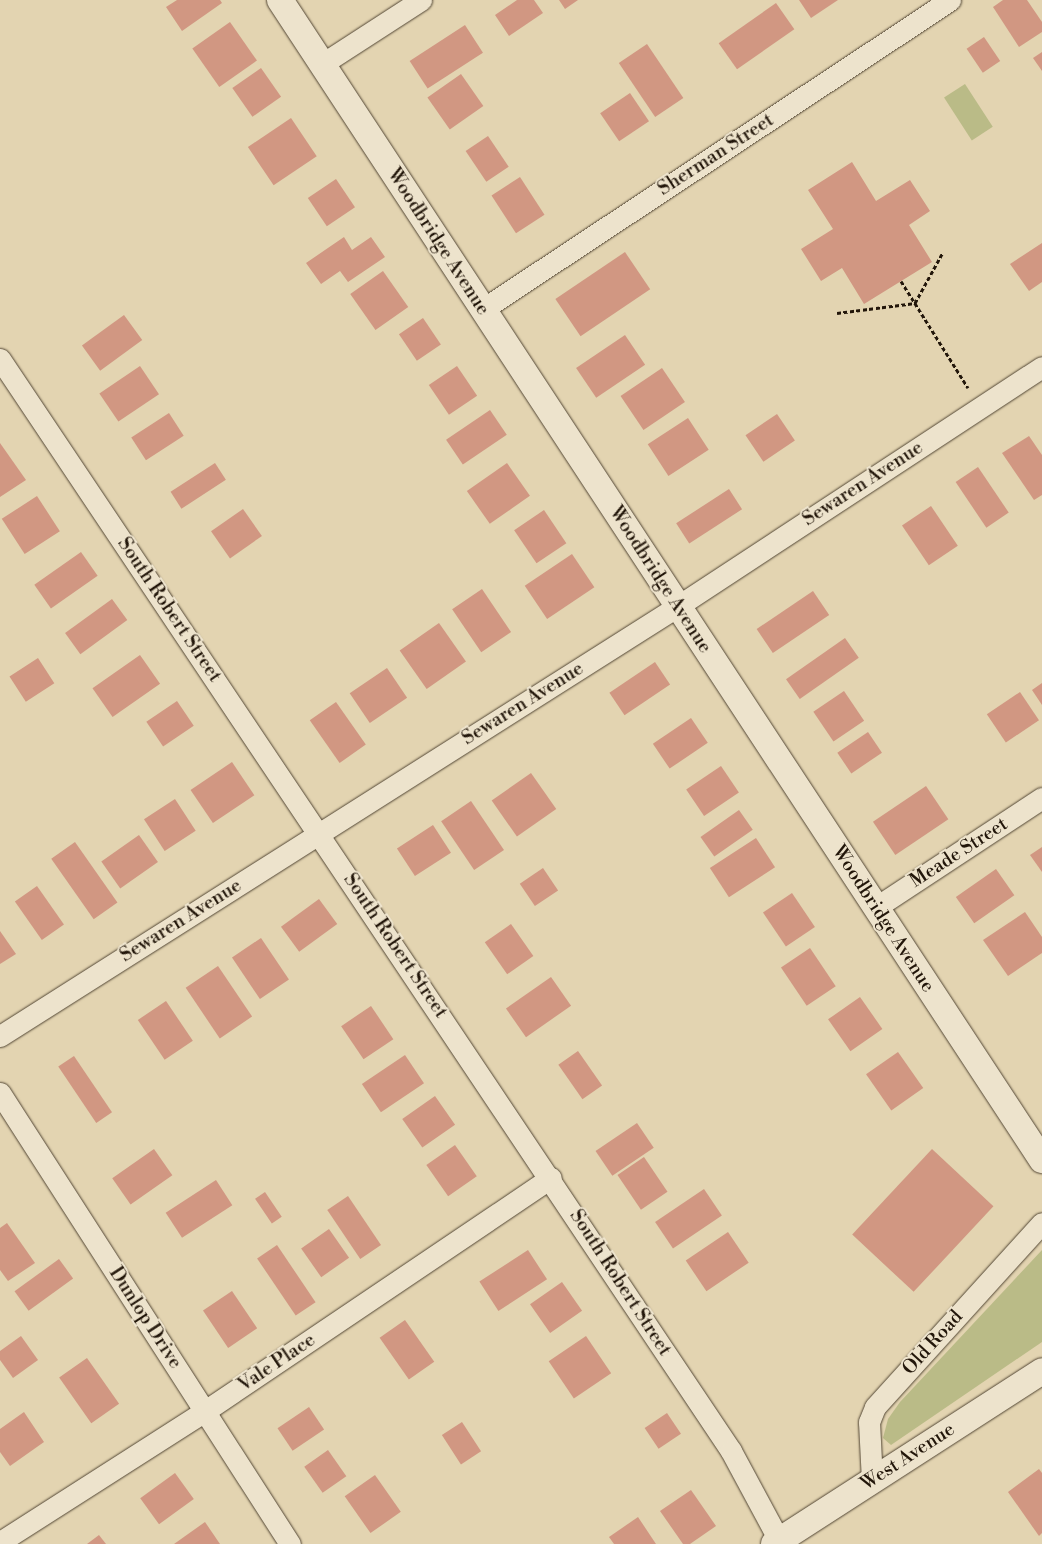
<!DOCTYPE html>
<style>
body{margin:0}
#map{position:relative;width:1042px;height:1544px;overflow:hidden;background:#e3d4b1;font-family:"Libre Bodoni",serif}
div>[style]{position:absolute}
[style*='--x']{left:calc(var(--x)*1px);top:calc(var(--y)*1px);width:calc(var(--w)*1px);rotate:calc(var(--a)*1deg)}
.green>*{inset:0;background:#babb87;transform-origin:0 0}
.building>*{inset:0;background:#d19782;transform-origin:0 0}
.path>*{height:3px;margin-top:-1.5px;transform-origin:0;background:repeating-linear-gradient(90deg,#22160a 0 4px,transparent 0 6.5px)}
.roads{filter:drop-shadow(0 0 1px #524634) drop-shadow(0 0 1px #524634)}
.minor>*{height:21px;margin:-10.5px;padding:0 10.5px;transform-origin:10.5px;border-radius:10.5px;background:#ede3cc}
.tertiary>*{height:26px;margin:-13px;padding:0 13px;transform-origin:13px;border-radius:13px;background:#ede3cc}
span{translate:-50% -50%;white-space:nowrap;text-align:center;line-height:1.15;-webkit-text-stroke:4px #ede3cc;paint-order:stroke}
.street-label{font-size:19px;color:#22160a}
</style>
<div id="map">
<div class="green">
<div style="left:965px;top:84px;width:51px;height:25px;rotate:57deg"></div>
<div style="clip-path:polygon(1042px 1250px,1042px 1342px,891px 1445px,883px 1438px,888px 1419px,900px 1402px)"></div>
</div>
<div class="building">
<div style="clip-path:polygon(177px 0,220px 0,222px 3px,182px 31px,166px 7px)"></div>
<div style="clip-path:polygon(517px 0,534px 0,543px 13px,509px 36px,495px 15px)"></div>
<div style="clip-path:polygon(559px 0,578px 0,565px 9px)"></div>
<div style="clip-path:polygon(799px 0,838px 0,811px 18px)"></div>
<div style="clip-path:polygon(1003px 0,1027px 0,1042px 22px,1042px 32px,1019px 47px,993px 7px)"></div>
<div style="left:776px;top:3px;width:32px;height:70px;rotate:55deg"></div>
<div style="left:230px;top:22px;width:47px;height:46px;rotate:55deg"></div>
<div style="left:465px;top:25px;width:33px;height:66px;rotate:57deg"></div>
<div style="left:984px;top:37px;width:29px;height:21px;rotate:56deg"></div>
<div style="left:647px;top:44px;width:65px;height:34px;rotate:56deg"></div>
<div style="clip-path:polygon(1042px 52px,1042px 71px,1033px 58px)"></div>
<div style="left:261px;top:68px;width:35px;height:35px;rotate:55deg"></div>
<div style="left:461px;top:74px;width:39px;height:41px;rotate:55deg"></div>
<div style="left:630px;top:93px;width:34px;height:36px;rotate:56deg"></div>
<div style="left:291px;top:118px;width:46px;height:52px;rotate:56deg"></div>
<div style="left:488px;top:136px;width:37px;height:27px;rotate:56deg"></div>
<div style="clip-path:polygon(852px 162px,876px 201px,910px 180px,930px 211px,909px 225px,932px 262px,864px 304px,842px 268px,821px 281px,801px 249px,833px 229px,808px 190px)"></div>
<div style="left:520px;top:177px;width:45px;height:34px;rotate:57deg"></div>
<div style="left:336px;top:179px;width:34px;height:34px;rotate:56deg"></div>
<div style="clip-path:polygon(344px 237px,352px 250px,371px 237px,385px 257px,348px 282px,340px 271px,321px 284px,306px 263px)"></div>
<div style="clip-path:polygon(1042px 243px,1042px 282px,1029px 291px,1010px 264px)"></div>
<div style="left:625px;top:252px;width:45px;height:84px;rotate:56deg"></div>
<div style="left:383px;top:271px;width:44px;height:40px;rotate:55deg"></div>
<div style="left:124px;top:315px;width:31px;height:52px;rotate:54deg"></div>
<div style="left:423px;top:318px;width:32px;height:29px;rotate:56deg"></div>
<div style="left:625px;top:335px;width:36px;height:59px;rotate:56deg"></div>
<div style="left:140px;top:366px;width:34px;height:49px;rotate:56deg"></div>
<div style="left:457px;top:366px;width:36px;height:34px;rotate:56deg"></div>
<div style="left:662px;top:368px;width:41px;height:50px;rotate:56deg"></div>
<div style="left:490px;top:410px;width:30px;height:53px;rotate:56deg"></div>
<div style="left:169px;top:413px;width:27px;height:45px;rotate:57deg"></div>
<div style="left:777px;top:414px;width:32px;height:38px;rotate:56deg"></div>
<div style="left:688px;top:418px;width:38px;height:48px;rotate:57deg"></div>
<div style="clip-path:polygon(1029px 436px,1042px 455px,1042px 495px,1034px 500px,1002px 453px)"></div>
<div style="clip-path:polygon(0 443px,26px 480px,0 497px)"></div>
<div style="left:215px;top:463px;width:20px;height:53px;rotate:57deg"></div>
<div style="left:507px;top:463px;width:40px;height:49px;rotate:55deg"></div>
<div style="left:978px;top:467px;width:55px;height:27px;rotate:56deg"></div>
<div style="left:729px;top:489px;width:24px;height:63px;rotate:57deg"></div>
<div style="left:37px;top:496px;width:42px;height:42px;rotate:57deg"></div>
<div style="left:931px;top:506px;width:48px;height:35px;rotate:56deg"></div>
<div style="left:243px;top:509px;width:33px;height:39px;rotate:55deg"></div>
<div style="left:544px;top:510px;width:40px;height:36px;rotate:56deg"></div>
<div style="left:81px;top:552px;width:29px;height:57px;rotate:55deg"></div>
<div style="left:572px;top:554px;width:40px;height:57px;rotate:56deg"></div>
<div style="left:482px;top:589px;width:52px;height:36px;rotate:56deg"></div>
<div style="left:813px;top:591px;width:29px;height:68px;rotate:56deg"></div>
<div style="left:112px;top:599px;width:26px;height:58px;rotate:54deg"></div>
<div style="left:439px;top:623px;width:47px;height:48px;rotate:55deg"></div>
<div style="left:845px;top:638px;width:24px;height:72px;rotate:55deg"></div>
<div style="left:140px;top:655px;width:35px;height:58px;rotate:55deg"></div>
<div style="left:38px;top:658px;width:30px;height:34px;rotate:57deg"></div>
<div style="left:655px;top:662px;width:27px;height:55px;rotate:56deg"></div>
<div style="left:387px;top:668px;width:36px;height:45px;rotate:56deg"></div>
<div style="clip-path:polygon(1042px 683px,1042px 705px,1032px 690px)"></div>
<div style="left:844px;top:691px;width:36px;height:37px;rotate:56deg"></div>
<div style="left:1020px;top:692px;width:34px;height:40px;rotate:56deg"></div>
<div style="left:177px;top:701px;width:30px;height:37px;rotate:56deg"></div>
<div style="left:336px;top:702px;width:52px;height:32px;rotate:55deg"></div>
<div style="left:691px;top:718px;width:30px;height:46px;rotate:56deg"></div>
<div style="left:868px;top:732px;width:25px;height:37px;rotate:56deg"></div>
<div style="left:232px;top:762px;width:40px;height:50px;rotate:56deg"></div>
<div style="left:721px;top:766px;width:32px;height:42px;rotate:56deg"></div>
<div style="left:531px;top:773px;width:44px;height:48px;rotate:55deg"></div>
<div style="left:926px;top:786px;width:40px;height:64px;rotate:56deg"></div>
<div style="left:175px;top:799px;width:38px;height:37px;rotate:57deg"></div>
<div style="left:471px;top:801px;width:59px;height:36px;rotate:56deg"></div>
<div style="left:739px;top:810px;width:24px;height:47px;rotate:55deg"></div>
<div style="left:433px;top:825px;width:33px;height:43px;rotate:57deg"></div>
<div style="left:139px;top:835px;width:33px;height:46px;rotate:55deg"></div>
<div style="left:756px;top:838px;width:35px;height:55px;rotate:57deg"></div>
<div style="left:75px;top:842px;width:74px;height:29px;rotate:55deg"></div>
<div style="clip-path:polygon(1042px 847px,1042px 872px,1030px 855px)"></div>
<div style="left:543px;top:868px;width:27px;height:28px;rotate:56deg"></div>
<div style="left:996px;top:869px;width:32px;height:49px;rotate:55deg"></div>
<div style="left:37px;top:886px;width:47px;height:27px;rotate:55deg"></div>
<div style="left:792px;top:893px;width:41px;height:35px;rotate:56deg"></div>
<div style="left:319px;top:899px;width:31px;height:47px;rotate:54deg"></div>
<div style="clip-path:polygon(1025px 912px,1042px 937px,1042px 953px,1008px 976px,983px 940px)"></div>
<div style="left:511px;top:924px;width:39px;height:32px;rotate:55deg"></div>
<div style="clip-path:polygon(0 931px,16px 954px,0 964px)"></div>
<div style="left:261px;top:938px;width:50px;height:35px;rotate:56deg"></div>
<div style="left:810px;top:948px;width:46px;height:35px;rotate:56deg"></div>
<div style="left:218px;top:966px;width:61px;height:39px;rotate:56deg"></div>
<div style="left:551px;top:977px;width:35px;height:55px;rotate:55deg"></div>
<div style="left:860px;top:997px;width:39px;height:39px;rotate:55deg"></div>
<div style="left:166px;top:1001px;width:48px;height:34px;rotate:56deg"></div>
<div style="left:371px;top:1006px;width:40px;height:36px;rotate:56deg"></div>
<div style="left:578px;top:1051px;width:42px;height:24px;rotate:55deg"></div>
<div style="left:898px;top:1052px;width:44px;height:39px;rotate:55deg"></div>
<div style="left:405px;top:1055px;width:34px;height:52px;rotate:56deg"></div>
<div style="left:74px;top:1056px;width:68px;height:19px;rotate:56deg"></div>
<div style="left:435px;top:1096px;width:35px;height:40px;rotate:55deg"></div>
<div style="left:637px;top:1123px;width:30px;height:50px;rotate:56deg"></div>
<div style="left:455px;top:1145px;width:38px;height:35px;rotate:55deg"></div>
<div style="left:154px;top:1149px;width:32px;height:51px;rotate:55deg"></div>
<div style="left:932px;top:1149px;width:84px;height:117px;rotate:43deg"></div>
<div style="left:644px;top:1157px;width:42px;height:32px;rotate:56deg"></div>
<div style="left:216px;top:1180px;width:30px;height:60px;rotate:57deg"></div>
<div style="left:704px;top:1189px;width:32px;height:59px;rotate:56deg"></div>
<div style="left:265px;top:1192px;width:30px;height:12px;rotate:56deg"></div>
<div style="left:348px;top:1196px;width:59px;height:25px;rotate:56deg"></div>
<div style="clip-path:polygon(7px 1223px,35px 1263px,8px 1281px,0 1270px,0 1228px)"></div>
<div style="left:329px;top:1229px;width:35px;height:34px;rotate:55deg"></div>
<div style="left:728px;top:1232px;width:37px;height:51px;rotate:56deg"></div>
<div style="left:277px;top:1245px;width:69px;height:24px;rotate:56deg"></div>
<div style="left:528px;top:1250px;width:35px;height:58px;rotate:57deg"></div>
<div style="left:59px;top:1259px;width:24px;height:55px;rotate:54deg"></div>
<div style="left:562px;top:1282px;width:35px;height:39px;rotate:55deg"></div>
<div style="left:232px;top:1291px;width:45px;height:35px;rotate:56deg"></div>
<div style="left:405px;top:1320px;width:51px;height:31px;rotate:55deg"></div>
<div style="clip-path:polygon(21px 1336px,38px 1360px,13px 1378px,0 1360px,0 1351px)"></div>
<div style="left:586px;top:1336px;width:45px;height:45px;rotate:56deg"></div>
<div style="left:87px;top:1358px;width:56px;height:34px;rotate:55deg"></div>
<div style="left:309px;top:1407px;width:27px;height:38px;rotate:56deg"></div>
<div style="clip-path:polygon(24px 1412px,44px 1442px,10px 1466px,0 1452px,0 1429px)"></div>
<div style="left:667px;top:1413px;width:25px;height:27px;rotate:56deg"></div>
<div style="left:462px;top:1422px;width:35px;height:24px;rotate:57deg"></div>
<div style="left:328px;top:1450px;width:32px;height:29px;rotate:55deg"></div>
<div style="clip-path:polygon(1039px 1469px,1042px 1473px,1042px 1533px,1039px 1536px,1008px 1492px)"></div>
<div style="left:175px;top:1473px;width:32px;height:43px;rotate:54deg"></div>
<div style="left:375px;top:1475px;width:45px;height:37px;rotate:55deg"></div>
<div style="clip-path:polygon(691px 1490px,716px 1526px,690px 1544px,683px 1544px,660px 1511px)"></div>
<div style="clip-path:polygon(638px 1517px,656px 1544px,614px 1544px,609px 1537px)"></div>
<div style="clip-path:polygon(205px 1522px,220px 1544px,174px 1544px)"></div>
<div style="clip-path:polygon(99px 1535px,106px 1544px,87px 1544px)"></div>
</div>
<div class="path">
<div style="--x:901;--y:281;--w:126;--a:57.9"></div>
<div style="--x:837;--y:313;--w:79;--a:-7.3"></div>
<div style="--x:915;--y:303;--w:58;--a:-61.2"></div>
</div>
<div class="roads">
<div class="minor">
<div style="--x:322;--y:64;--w:118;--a:-32.9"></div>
<div style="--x:483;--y:309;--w:560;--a:-33.49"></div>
<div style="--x:0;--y:359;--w:1314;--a:56.2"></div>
<div style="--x:731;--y:1451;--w:101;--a:61.7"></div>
<div style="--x:875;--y:908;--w:200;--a:-33.4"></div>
<div style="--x:0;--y:1036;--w:803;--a:-32.38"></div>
<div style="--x:678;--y:606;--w:435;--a:-33.3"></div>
<div style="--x:0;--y:1093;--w:536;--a:57.26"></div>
<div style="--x:872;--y:1481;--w:59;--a:-92.9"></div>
<div style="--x:869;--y:1422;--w:16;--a:-68"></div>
<div style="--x:875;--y:1407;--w:248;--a:-47.8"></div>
<div style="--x:0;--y:1542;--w:243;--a:-32.6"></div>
<div style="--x:205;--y:1411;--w:417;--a:-34"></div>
</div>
<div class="tertiary">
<div style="--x:280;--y:0;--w:1388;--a:56.7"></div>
<div style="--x:774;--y:1544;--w:319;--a:-32.8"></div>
</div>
</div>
<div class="street-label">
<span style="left:716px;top:155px;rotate:-33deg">Sherman Street</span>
<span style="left:438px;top:242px;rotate:57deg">Woodbridge Avenue</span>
<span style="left:863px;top:484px;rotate:-33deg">Sewaren Avenue</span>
<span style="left:660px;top:580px;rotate:57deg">Woodbridge Avenue</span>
<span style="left:169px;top:610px;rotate:56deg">South Robert Street</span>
<span style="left:523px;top:704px;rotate:-32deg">Sewaren Avenue</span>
<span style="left:959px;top:853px;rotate:-33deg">Meade Street</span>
<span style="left:883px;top:919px;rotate:57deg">Woodbridge Avenue</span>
<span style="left:181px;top:921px;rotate:-32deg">Sewaren Avenue</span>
<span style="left:395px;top:946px;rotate:56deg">South Robert Street</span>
<span style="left:620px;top:1283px;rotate:57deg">South Robert Street</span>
<span style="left:145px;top:1318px;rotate:57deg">Dunlop Drive</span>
<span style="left:933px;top:1343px;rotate:-48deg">Old Road</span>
<span style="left:277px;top:1363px;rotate:-34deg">Vale Place</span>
<span style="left:908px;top:1457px;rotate:-33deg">West Avenue</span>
</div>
</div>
